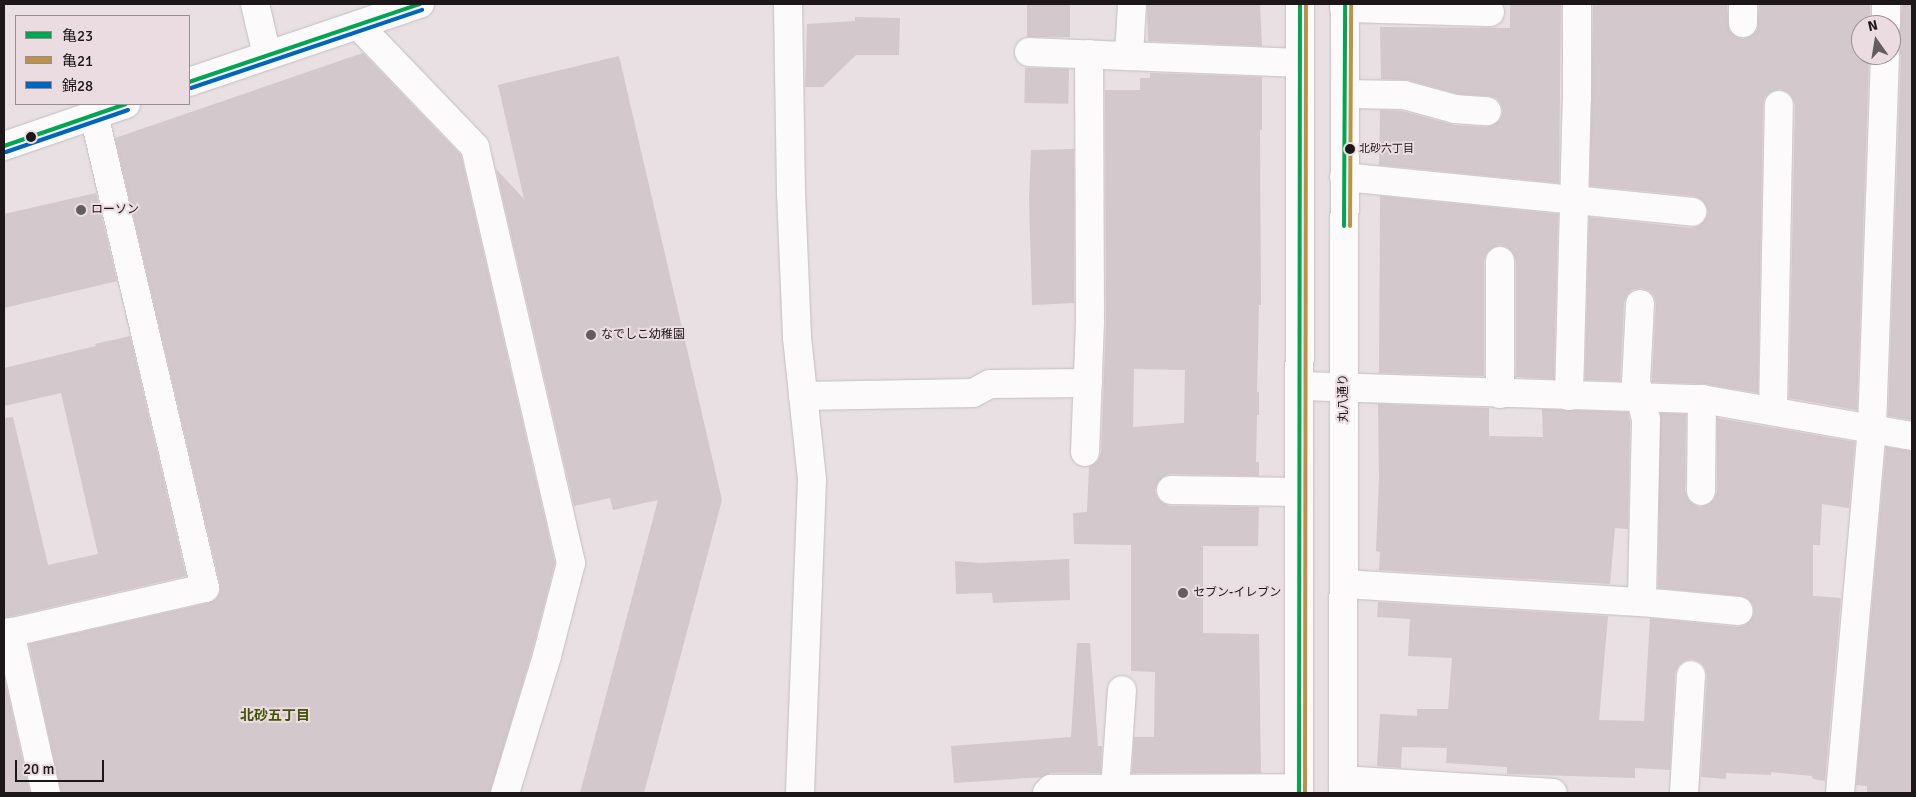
<!DOCTYPE html>
<meta charset="utf-8">
<style>
body{margin:0}
#map{position:relative;width:1916px;height:797px;overflow:hidden;background:#e8e0e2;font-family:Signika,"Noto Sans JP",sans-serif}
div>[style]{position:absolute}
[style*='--x']{left:calc(var(--x)*1px);top:calc(var(--y)*1px);width:calc(var(--w)*1px);rotate:calc(var(--a)*1deg)}
.building>*{inset:0;background:#d3c8cb;transform-origin:0 0}
.roads{filter:drop-shadow(0 0 1px #c5bec0) drop-shadow(0 0 1px #c5bec0)}
.minor>*{height:28px;margin:-14px;padding:0 14px;transform-origin:14px;border-radius:14px;background:#fcfafb}
.major>*{height:28px;margin:-14px;padding:0 14px;transform-origin:14px;border-radius:14px;background:#fcfafb}
.bus-1>*{height:4px;margin:-2px;padding:0 2px;transform-origin:2px;border-radius:2px;background:#00a651}
.bus-2>*{height:4px;margin:-2px;padding:0 2px;transform-origin:2px;border-radius:2px;background:#ba9346}
.bus-3>*{height:4px;margin:-2px;padding:0 2px;transform-origin:2px;border-radius:2px;background:#0065bd}
.dots>*{width:14px;height:14px;translate:-50% -50%;box-sizing:border-box;border:2px solid #ebdce1;border-radius:50%}
span{translate:-50% -50%;white-space:nowrap;text-align:center;line-height:1.15;-webkit-text-stroke:4px #ebdce1;paint-order:stroke}
.bus-label{font-size:11px;color:#1d1719}
.left{translate:0 -50%;text-align:left}
.poi-label{font-size:12px;color:#1d1719}
.street-label{font-size:12px;color:#1d1719}
.neighbourhood-label{font-size:14px;color:#435504;font-weight:700}
.frame{position:absolute;inset:0;border:5px solid #1d1719;pointer-events:none}
.legend{position:absolute;left:15px;top:15px;width:175px;height:90px;box-sizing:border-box;background:#ebdce1;border:1px solid #998d91;margin:0;padding:6px 9px;list-style:none;font-size:15px;color:#1d1719}
.legend li{display:flex;align-items:center;gap:10px;height:25px}
.legend b{width:25px;border:1px solid #998d91}
.north{position:absolute;left:1851px;top:15px;width:50px;height:50px;box-sizing:border-box;background:#ebdce1;border:1px solid #998d91;border-radius:50%;rotate:347deg;font-size:14px;font-weight:700;line-height:20px;text-align:center;color:#1d1719}
.north::after{content:'';display:block;margin:auto;width:18px;height:22px;background:#645d5f;clip-path:polygon(50% 0,100% 100%,50% 72%,0 100%)}
.scale{position:absolute;left:15px;top:760px;width:89px;height:22px;box-sizing:border-box;border:2px solid #1d1719;border-top:0;padding-left:6px;font-size:15px;line-height:18px;white-space:nowrap;color:#1d1719;-webkit-text-stroke:4px #ebdce1;paint-order:stroke}
</style>
<div id="map">
<div class="building">
<div style="left:1027px;top:4px;width:43px;height:33px"></div>
<div style="clip-path:polygon(1147px 4px,1260px 4px,1262px 46px,1148px 41px)"></div>
<div style="clip-path:polygon(1510px 4px,1561px 4px,1559px 183px,1379px 165px,1380px 110px,1402px 111px,1454px 125px,1486px 127px,1493px 125px,1500px 120px,1503px 111px,1501px 104px,1496px 98px,1488px 96px,1458px 94px,1408px 80px,1381px 79px,1380px 27px,1510px 28px)"></div>
<div style="clip-path:polygon(1593px 4px,1727px 4px,1729px 30px,1736px 37px,1743px 39px,1751px 36px,1757px 30px,1759px 4px,1870px 4px,1870px 25px,1861px 25px,1861px 55px,1869px 55px,1857px 410px,1789px 398px,1795px 105px,1792px 97px,1787px 92px,1780px 89px,1771px 92px,1765px 97px,1763px 105px,1758px 393px,1705px 384px,1652px 382px,1656px 304px,1654px 296px,1649px 291px,1641px 288px,1632px 290px,1627px 295px,1624px 303px,1620px 381px,1585px 380px,1589px 217px,1691px 228px,1698px 226px,1704px 221px,1708px 213px,1706px 206px,1701px 200px,1694px 196px,1590px 186px)"></div>
<div style="clip-path:polygon(1902px 4px,1912px 4px,1912px 420px,1888px 416px,1901px 56px,1899px 47px,1891px 39px,1900px 32px)"></div>
<div style="clip-path:polygon(855px 17px,900px 18px,899px 55px,856px 55px,823px 87px,805px 87px,807px 24px,855px 21px)"></div>
<div style="clip-path:polygon(363px 53px,461px 155px,555px 563px,532px 652px,490px 793px,61px 793px,29px 644px,208px 603px,216px 599px,220px 592px,220px 584px,115px 138px)"></div>
<div style="clip-path:polygon(619px 56px,722px 500px,644px 793px,580px 793px,658px 500px,613px 510px,610px 498px,574px 506px,496px 169px,524px 199px,498px 85px)"></div>
<div style="left:1025px;top:68px;width:44px;height:35px;rotate:1deg"></div>
<div style="clip-path:polygon(evenodd,1150px 73px,1262px 77px,1262px 130px,1260px 130px,1261px 305px,1259px 305px,1257px 392px,1259px 392px,1259px 415px,1257px 415px,1256px 462px,1259px 462px,1259px 476px,1171px 474px,1164px 476px,1158px 482px,1155px 490px,1157px 497px,1163px 503px,1170px 506px,1259px 507px,1258px 546px,1203px 546px,1203px 633px,1259px 634px,1261px 773px,1132px 773px,1134px 737px,1154px 737px,1155px 672px,1131px 671px,1131px 545px,1074px 544px,1073px 513px,1087px 512px,1089px 467px,1098px 461px,1101px 453px,1106px 323px,1105px 90px,1140px 90px,1140px 78px,1150px 78px,1150px 73px,1134px 369px,1185px 370px,1184px 423px,1133px 427px,1134px 369px)"></div>
<div style="clip-path:polygon(1074px 149px,1074px 303px,1032px 305px,1029px 199px,1031px 150px)"></div>
<div style="clip-path:polygon(96px 193px,117px 281px,4px 308px,4px 214px)"></div>
<div style="clip-path:polygon(1380px 196px,1558px 214px,1554px 379px,1516px 377px,1516px 261px,1513px 253px,1507px 247px,1500px 245px,1492px 248px,1486px 254px,1484px 261px,1484px 376px,1379px 373px)"></div>
<div style="clip-path:polygon(130px 336px,186px 576px,4px 618px,4px 418px,13px 417px,48px 565px,98px 554px,61px 393px,4px 406px,4px 368px,96px 346px,95px 344px)"></div>
<div style="clip-path:polygon(1378px 404px,1489px 408px,1489px 436px,1543px 437px,1542px 409px,1628px 412px,1630px 422px,1628px 529px,1615px 528px,1610px 584px,1379px 570px,1380px 552px,1376px 551px,1379px 478px)"></div>
<div style="clip-path:polygon(1660px 413px,1686px 414px,1685px 491px,1688px 499px,1693px 504px,1700px 507px,1709px 504px,1714px 499px,1717px 492px,1717px 418px,1855px 442px,1849px 508px,1822px 504px,1820px 545px,1813px 545px,1813px 596px,1841px 598px,1825px 781px,1813px 779px,1812px 776px,1771px 772px,1771px 775px,1726px 773px,1726px 779px,1701px 777px,1707px 675px,1705px 668px,1700px 662px,1691px 659px,1684px 661px,1678px 666px,1675px 674px,1670px 770px,1635px 768px,1635px 778px,1507px 774px,1507px 767px,1446px 763px,1447px 748px,1402px 747px,1401px 768px,1377px 766px,1380px 714px,1417px 716px,1417px 709px,1448px 709px,1452px 658px,1408px 656px,1410px 619px,1377px 617px,1378px 602px,1608px 616px,1599px 720px,1644px 721px,1650px 618px,1738px 627px,1745px 625px,1751px 620px,1754px 613px,1753px 605px,1748px 599px,1741px 596px,1658px 588px)"></div>
<div style="clip-path:polygon(1886px 447px,1912px 451px,1912px 793px,1867px 793px,1867px 786px,1856px 785px)"></div>
<div style="clip-path:polygon(1069px 559px,1070px 600px,993px 603px,992px 593px,956px 594px,955px 561px,980px 563px)"></div>
<div style="clip-path:polygon(1077px 643px,1090px 643px,1098px 746px,1102px 746px,1101px 773px,1051px 773px,1043px 777px,954px 783px,951px 746px,1071px 737px)"></div>
<div style="clip-path:polygon(4px 676px,30px 793px,4px 793px)"></div>
</div>
<div class="roads">
<div class="minor">
<div style="--x:255;--y:4;--w:52;--a:76.8"></div>
<div style="--x:788;--y:4;--w:189;--a:89.1"></div>
<div style="--x:791;--y:193;--w:144;--a:87.6"></div>
<div style="--x:797;--y:337;--w:144;--a:84"></div>
<div style="--x:812;--y:480;--w:313;--a:92.2"></div>
<div style="--x:1344;--y:8;--w:146;--a:1.6"></div>
<div style="--x:1743;--y:23;--w:19;--a:-90"></div>
<div style="--x:358;--y:25;--w:169;--a:46.2"></div>
<div style="--x:475;--y:147;--w:427;--a:77"></div>
<div style="--x:571;--y:563;--w:96;--a:104.5"></div>
<div style="--x:547;--y:656;--w:143;--a:107"></div>
<div style="--x:1886;--y:25;--w:21;--a:-90"></div>
<div style="--x:1029;--y:52;--w:270;--a:2.3"></div>
<div style="--x:1129;--y:56;--w:52;--a:-86.7"></div>
<div style="--x:189;--y:82;--w:244;--a:-18.7"></div>
<div style="--x:1345;--y:94;--w:59;--a:1"></div>
<div style="--x:1404;--y:95;--w:53;--a:15.4"></div>
<div style="--x:1455;--y:109;--w:32;--a:4"></div>
<div style="--x:4;--y:146;--w:129;--a:-19"></div>
<div style="--x:1344;--y:177;--w:350;--a:5.7"></div>
<div style="--x:1640;--y:304;--w:78;--a:92.9"></div>
<div style="--x:1636;--y:382;--w:39;--a:75"></div>
<div style="--x:1646;--y:420;--w:182;--a:91.3"></div>
<div style="--x:1300;--y:386;--w:402;--a:1.9"></div>
<div style="--x:1702;--y:399;--w:213;--a:10"></div>
<div style="--x:1500;--y:394;--w:133;--a:-90"></div>
<div style="--x:803;--y:396;--w:170;--a:-1"></div>
<div style="--x:973;--y:393;--w:19;--a:-28"></div>
<div style="--x:990;--y:384;--w:98;--a:-0.6"></div>
<div style="--x:1569;--y:396;--w:298;--a:-88.5"></div>
<div style="--x:1577;--y:98;--w:94;--a:-90"></div>
<div style="--x:1773;--y:411;--w:306;--a:-88.9"></div>
<div style="--x:1085;--y:452;--w:129;--a:-87.8"></div>
<div style="--x:1090;--y:323;--w:269;--a:-90.2"></div>
<div style="--x:1171;--y:490;--w:128;--a:0.9"></div>
<div style="--x:1701;--y:491;--w:92;--a:-89.4"></div>
<div style="--x:1344;--y:584;--w:299;--a:3.5"></div>
<div style="--x:1642;--y:602;--w:97;--a:5.3"></div>
<div style="--x:10;--y:632;--w:165;--a:77.4"></div>
<div style="--x:4;--y:634;--w:206;--a:-12.9"></div>
<div style="--x:205;--y:588;--w:486;--a:-103.2"></div>
<div style="--x:1343;--y:780;--w:210;--a:3.5"></div>
<div style="--x:1047;--y:793;--w:6;--a:-45"></div>
<div style="--x:1051;--y:789;--w:248;--a:-0.2"></div>
<div style="--x:1112;--y:793;--w:4;--a:-45"></div>
<div style="--x:1115;--y:790;--w:100;--a:-86"></div>
<div style="--x:1684;--y:793;--w:118;--a:-86.6"></div>
<div style="--x:1840;--y:793;--w:366;--a:-85"></div>
<div style="--x:1872;--y:428;--w:373;--a:-88"></div>
</div>
<div class="major">
<div style="--x:1299;--y:793;--w:789;--a:-89.93"></div>
<div style="--x:1343;--y:793;--w:789;--a:-89.85"></div>
</div>
</div>
<div class="bus-1">
<div style="--x:189;--y:82;--w:244;--a:-18.7"></div>
<div style="--x:4;--y:146;--w:129;--a:-19"></div>
<div style="--x:1344;--y:226;--w:222;--a:-89.7"></div>
<div style="--x:1299;--y:793;--w:789;--a:-89.93"></div>
</div>
<div class="bus-2">
<div style="--x:1350;--y:226;--w:222;--a:-89.7"></div>
<div style="--x:1305;--y:793;--w:789;--a:-89.93"></div>
</div>
<div class="bus-3">
<div style="--x:191;--y:88;--w:244;--a:-18.7"></div>
<div style="--x:6;--y:152;--w:129;--a:-19"></div>
</div>
<div class="dots">
<div style="left:31px;top:137px;background:#1d1719"></div>
<div style="left:1350px;top:149px;background:#1d1719"></div>
<div style="left:81px;top:210px;background:#645d5f"></div>
<div style="left:591px;top:335px;background:#645d5f"></div>
<div style="left:1183px;top:593px;background:#645d5f"></div>
</div>
<div class="bus-label">
<span class="left" style="left:1359px;top:149px">北砂六丁目</span>
</div>
<div class="poi-label">
<span class="left" style="left:91px;top:210px">ローソン</span>
<span class="left" style="left:601px;top:335px">なでしこ幼稚園</span>
<span class="left" style="left:1193px;top:593px">セブン-イレブン</span>
</div>
<div class="street-label">
<span style="left:1344px;top:398px;rotate:-90deg">丸八通り</span>
</div>
<div class="neighbourhood-label">
<span style="left:275px;top:716px">北砂五丁目</span>
</div>
<div class="frame"></div>
<ul class="legend">
<li><b style="height:6px;background:#00a651"></b>亀23</li>
<li><b style="height:6px;background:#ba9346"></b>亀21</li>
<li><b style="height:6px;background:#0065bd"></b>錦28</li>
</ul>
<div class="north">N</div>
<div class="scale">20 m</div>
</div>
